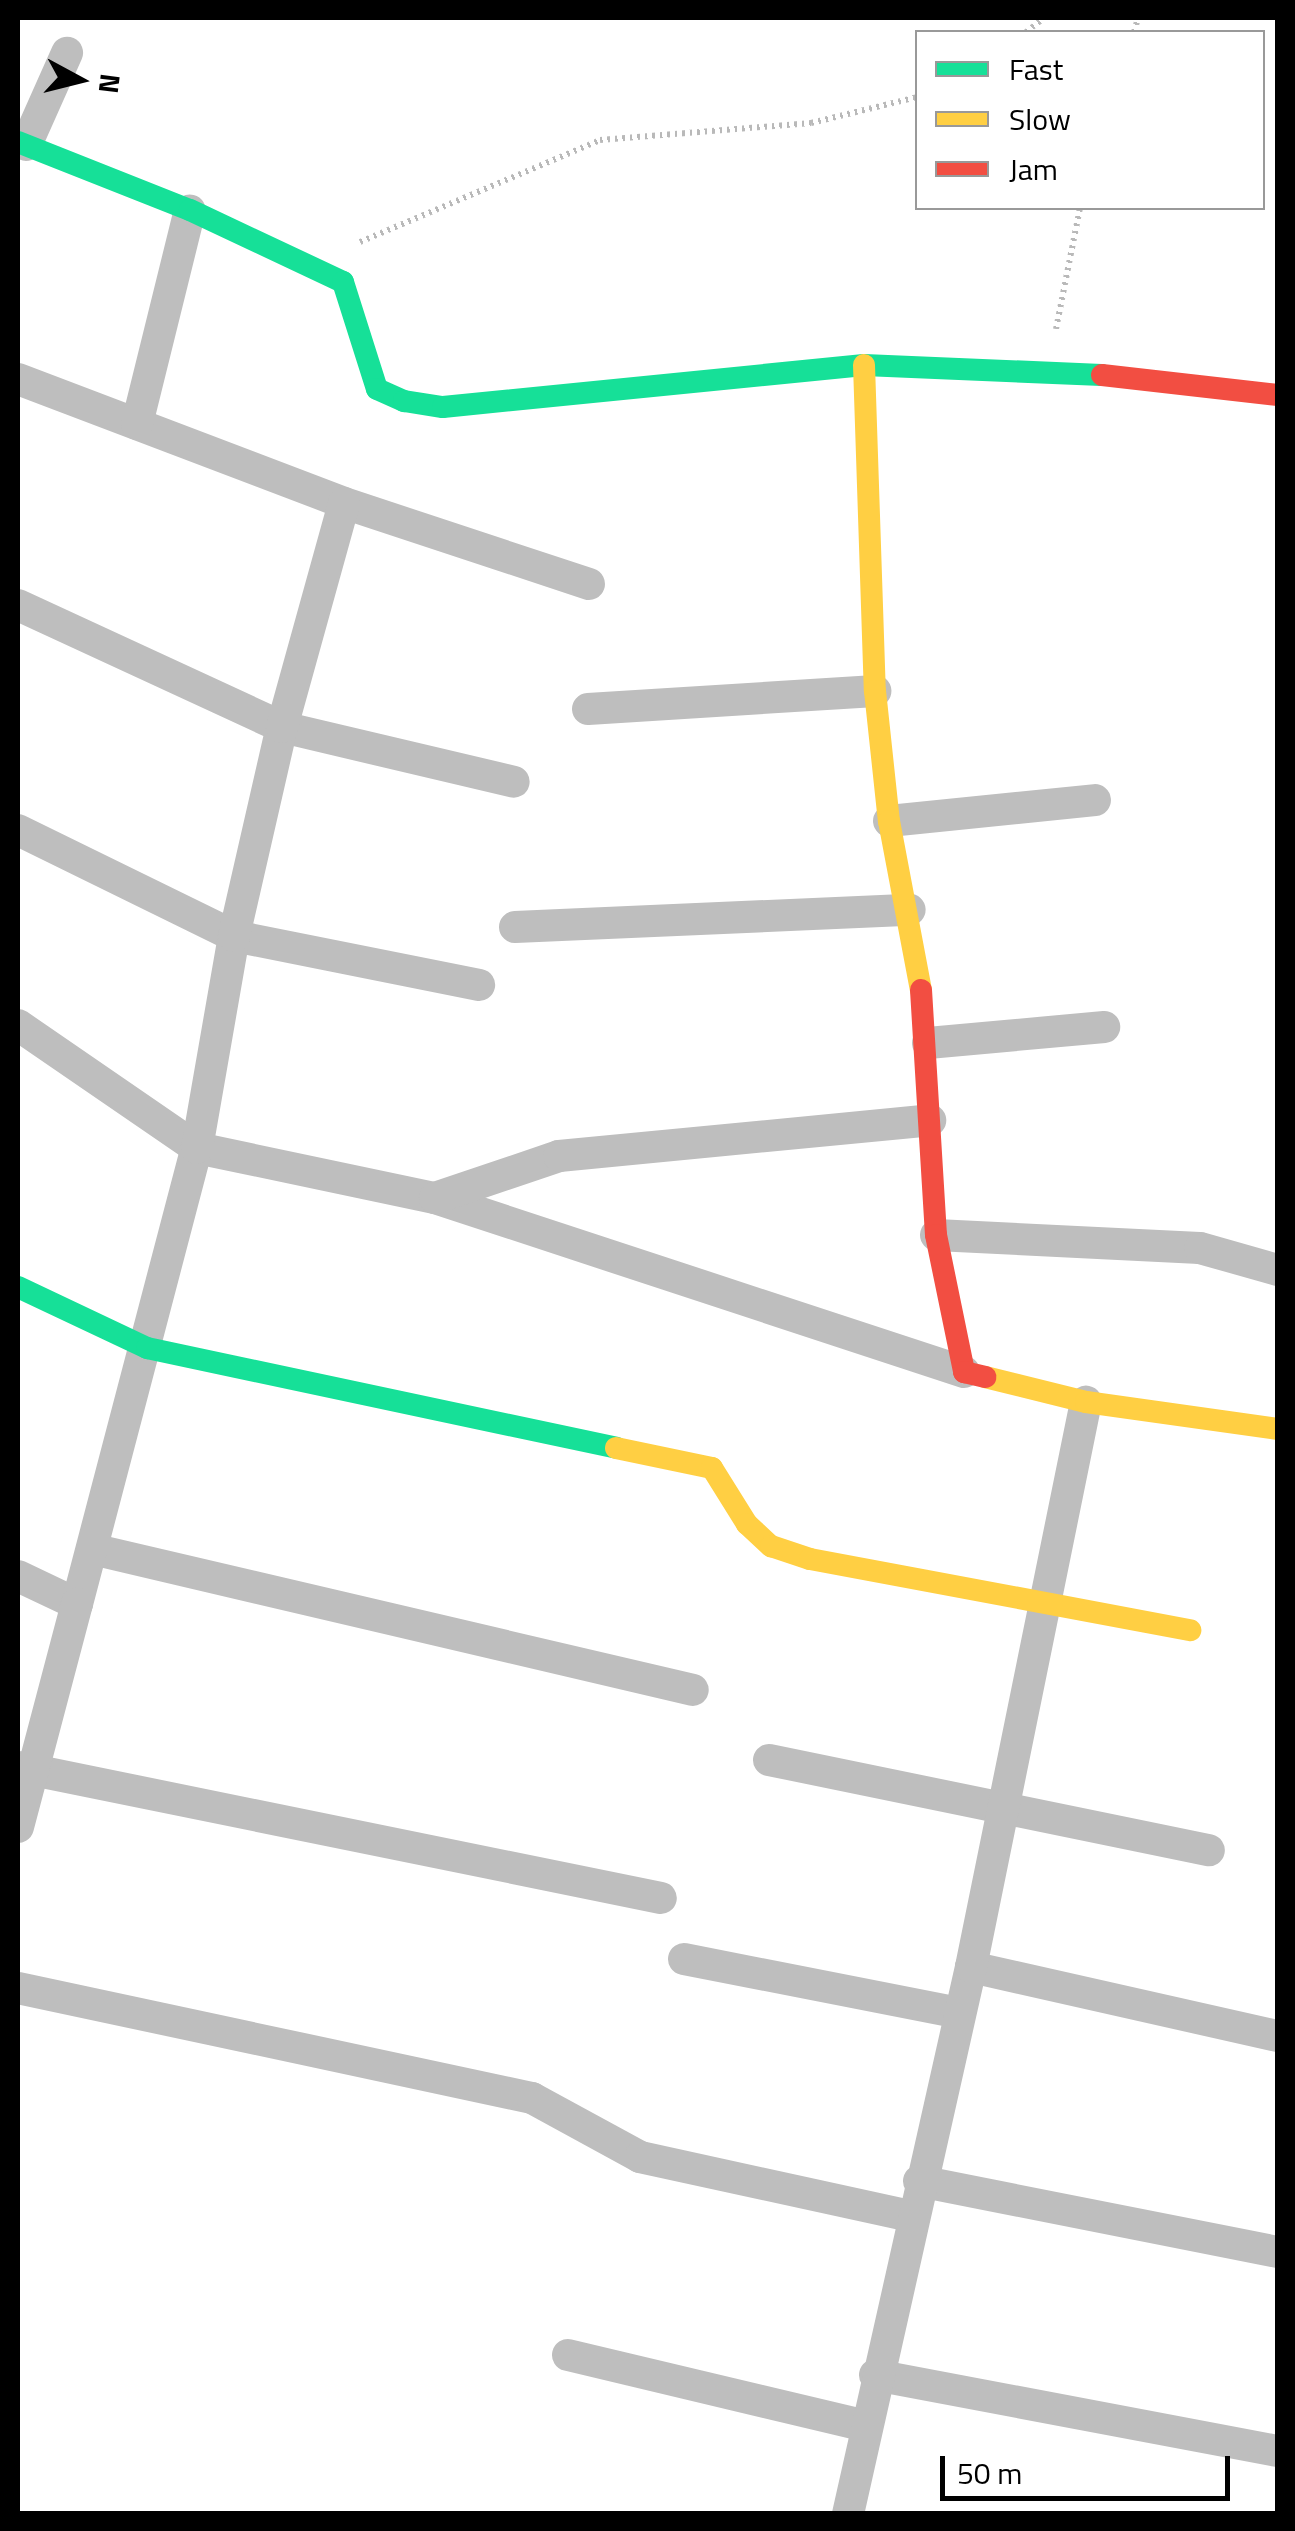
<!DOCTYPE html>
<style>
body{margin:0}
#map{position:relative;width:1295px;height:2531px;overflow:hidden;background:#fff;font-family:"Titillium Web",sans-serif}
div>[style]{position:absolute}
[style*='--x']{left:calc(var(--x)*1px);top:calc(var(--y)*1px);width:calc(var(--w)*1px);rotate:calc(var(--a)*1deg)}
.path>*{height:6px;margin-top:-3px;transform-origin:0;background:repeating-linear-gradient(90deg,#b9b9b9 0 2.5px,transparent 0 7.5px)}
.street>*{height:32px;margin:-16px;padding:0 16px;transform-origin:16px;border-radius:16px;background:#bebebe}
.fast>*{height:22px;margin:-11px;padding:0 11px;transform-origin:11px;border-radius:11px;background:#16e098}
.slow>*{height:22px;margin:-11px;padding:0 11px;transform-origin:11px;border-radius:11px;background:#ffcf43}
.jam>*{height:22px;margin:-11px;padding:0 11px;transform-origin:11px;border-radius:11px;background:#f24e42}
span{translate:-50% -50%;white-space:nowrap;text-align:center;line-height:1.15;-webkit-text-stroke:10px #fff;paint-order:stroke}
.frame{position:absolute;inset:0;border:20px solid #000;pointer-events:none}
.legend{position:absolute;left:915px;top:30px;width:350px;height:180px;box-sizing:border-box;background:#fff;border:2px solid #999;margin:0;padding:12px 18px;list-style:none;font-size:30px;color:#000}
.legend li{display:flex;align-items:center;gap:20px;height:50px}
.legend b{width:50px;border:2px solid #999}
.north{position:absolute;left:30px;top:30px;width:100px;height:100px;-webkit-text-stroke:8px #fff;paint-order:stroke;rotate:97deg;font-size:28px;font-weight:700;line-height:40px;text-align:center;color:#000}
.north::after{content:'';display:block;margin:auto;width:35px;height:45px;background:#000;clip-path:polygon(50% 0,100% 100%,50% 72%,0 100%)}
.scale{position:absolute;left:940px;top:2456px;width:290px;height:45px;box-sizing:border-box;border:5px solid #000;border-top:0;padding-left:12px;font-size:30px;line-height:35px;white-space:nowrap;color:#000;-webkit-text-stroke:8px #fff;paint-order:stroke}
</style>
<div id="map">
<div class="path">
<div style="--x:1026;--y:32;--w:23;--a:-38"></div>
<div style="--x:1134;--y:32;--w:15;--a:-74"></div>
<div style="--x:360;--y:242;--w:261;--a:-23"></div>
<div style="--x:600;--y:140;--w:212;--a:-4.6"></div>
<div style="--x:811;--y:123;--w:110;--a:-13.7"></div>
<div style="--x:1056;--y:329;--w:123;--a:-78.8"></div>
</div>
<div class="street">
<div style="--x:26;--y:145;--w:101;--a:-66"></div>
<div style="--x:18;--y:379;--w:349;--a:20.8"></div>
<div style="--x:344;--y:503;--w:258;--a:18.3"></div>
<div style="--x:137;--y:424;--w:220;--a:-76.1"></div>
<div style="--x:18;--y:605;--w:291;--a:24.8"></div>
<div style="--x:282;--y:727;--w:238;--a:13.3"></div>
<div style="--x:588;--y:709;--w:288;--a:-3.6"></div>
<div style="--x:889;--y:821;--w:207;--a:-5.8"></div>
<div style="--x:18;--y:830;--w:241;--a:26.1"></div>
<div style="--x:234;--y:936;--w:250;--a:11.3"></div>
<div style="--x:515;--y:927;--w:395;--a:-2.5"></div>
<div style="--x:18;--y:1025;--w:217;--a:34.5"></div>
<div style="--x:197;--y:1148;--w:243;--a:11.9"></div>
<div style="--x:435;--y:1198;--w:557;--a:18.21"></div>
<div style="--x:928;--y:1043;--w:177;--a:-5.2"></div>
<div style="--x:435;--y:1198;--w:131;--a:-18.7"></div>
<div style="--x:559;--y:1156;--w:373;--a:-5.5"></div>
<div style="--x:936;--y:1235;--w:264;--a:2.8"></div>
<div style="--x:1200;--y:1248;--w:81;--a:15.8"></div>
<div style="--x:92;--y:1549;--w:617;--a:13.2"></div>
<div style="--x:18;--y:1576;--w:65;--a:25.4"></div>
<div style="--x:77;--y:1604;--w:472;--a:-75.3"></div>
<div style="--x:197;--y:1148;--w:215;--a:-80.1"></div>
<div style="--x:234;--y:936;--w:214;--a:-77.1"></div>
<div style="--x:282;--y:727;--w:232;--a:-74.5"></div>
<div style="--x:769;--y:1760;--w:449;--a:11.6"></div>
<div style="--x:18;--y:1767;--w:656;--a:11.52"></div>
<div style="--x:18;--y:1827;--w:231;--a:-75.2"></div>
<div style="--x:684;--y:1959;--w:280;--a:11.1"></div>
<div style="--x:971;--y:1967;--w:315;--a:12.7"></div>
<div style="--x:18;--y:1988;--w:526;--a:12.08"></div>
<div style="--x:532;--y:2098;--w:123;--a:28.6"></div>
<div style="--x:640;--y:2157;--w:276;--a:12.3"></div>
<div style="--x:919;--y:2181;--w:366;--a:11.2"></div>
<div style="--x:568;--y:2355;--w:306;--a:13.4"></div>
<div style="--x:875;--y:2375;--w:410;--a:10.7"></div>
<div style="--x:848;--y:2514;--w:561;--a:-77.33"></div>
<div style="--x:971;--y:1967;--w:577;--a:-78.5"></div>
</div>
<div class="fast">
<div style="--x:18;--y:142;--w:185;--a:21.6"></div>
<div style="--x:190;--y:210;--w:169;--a:25.2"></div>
<div style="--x:343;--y:282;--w:112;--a:72.4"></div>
<div style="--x:377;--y:389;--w:30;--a:24"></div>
<div style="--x:404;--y:401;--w:39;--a:9"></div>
<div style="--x:443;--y:407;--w:423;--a:-5.7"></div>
<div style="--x:864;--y:365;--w:238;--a:2.4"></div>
<div style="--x:18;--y:1287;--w:143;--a:25.3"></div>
<div style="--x:147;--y:1348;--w:480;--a:12"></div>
</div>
<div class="slow">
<div style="--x:864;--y:365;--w:326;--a:88.1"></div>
<div style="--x:875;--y:691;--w:131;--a:83.9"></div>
<div style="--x:889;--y:821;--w:172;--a:79.3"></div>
<div style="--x:985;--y:1377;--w:104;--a:13.9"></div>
<div style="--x:1086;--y:1402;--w:194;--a:8"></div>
<div style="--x:616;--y:1448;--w:98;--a:11.8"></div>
<div style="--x:712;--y:1468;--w:66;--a:58"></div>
<div style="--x:747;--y:1524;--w:33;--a:43"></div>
<div style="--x:771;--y:1546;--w:41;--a:18.4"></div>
<div style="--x:810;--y:1559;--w:387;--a:10.6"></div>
</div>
<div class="jam">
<div style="--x:1102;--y:375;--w:177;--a:6.5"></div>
<div style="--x:921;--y:990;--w:245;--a:86.5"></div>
<div style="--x:936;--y:1235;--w:140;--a:78.4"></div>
<div style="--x:964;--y:1372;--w:22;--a:13"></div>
</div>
<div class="frame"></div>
<ul class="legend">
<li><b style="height:12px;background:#16e098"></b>Fast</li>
<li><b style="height:12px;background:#ffcf43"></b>Slow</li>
<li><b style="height:12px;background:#f24e42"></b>Jam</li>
</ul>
<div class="north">N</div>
<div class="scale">50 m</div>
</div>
